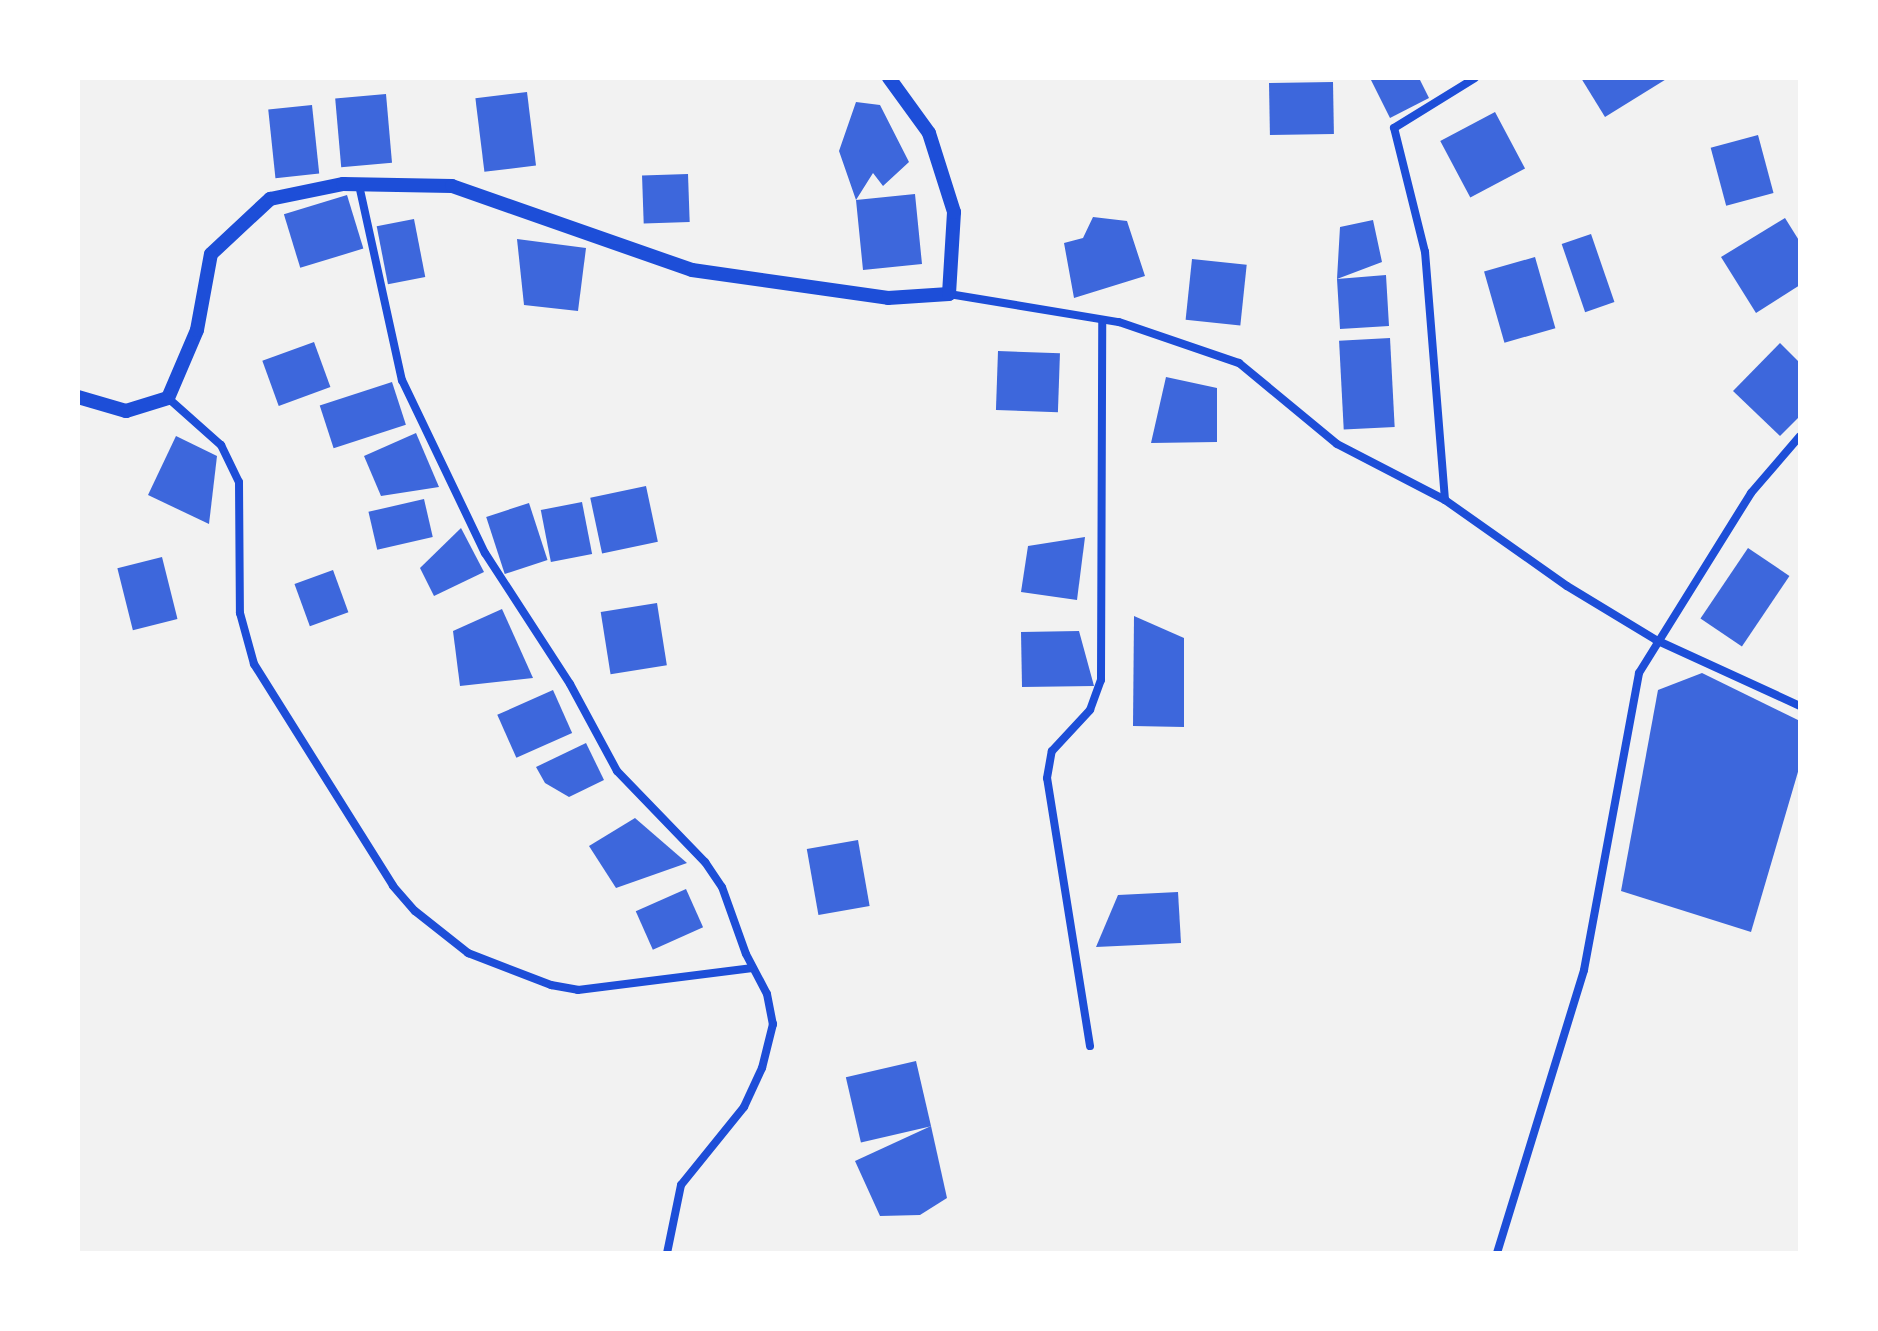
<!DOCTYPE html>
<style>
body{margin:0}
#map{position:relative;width:1878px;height:1331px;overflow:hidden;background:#f2f2f2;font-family:"Roboto Serif",serif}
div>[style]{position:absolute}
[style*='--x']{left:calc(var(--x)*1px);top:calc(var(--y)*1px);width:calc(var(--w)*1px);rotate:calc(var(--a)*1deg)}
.building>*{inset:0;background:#3d67dc;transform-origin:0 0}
.minor>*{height:8px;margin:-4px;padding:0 4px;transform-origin:4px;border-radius:4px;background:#1d4ed8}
.tertiary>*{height:14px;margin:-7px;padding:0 7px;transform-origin:7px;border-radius:7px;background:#1d4ed8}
span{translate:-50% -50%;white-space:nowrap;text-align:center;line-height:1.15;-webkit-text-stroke:8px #fff;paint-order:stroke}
.frame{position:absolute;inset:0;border:80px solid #fff;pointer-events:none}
</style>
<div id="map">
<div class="building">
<div style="clip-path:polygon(1370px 78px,1419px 78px,1429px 98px,1390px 118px)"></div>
<div style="clip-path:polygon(1581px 78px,1668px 78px,1605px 117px)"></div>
<div style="left:1333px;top:82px;width:52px;height:64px;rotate:89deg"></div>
<div style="left:527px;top:92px;width:74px;height:52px;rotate:83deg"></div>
<div style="left:386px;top:94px;width:69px;height:51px;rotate:85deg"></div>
<div style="clip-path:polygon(856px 102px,880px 105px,909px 162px,883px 186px,873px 173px,856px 200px,915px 194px,922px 264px,863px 270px,856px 200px,839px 151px)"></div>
<div style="left:312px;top:105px;width:69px;height:44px;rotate:84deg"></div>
<div style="left:1495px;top:112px;width:64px;height:62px;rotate:62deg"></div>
<div style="left:1758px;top:135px;width:60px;height:49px;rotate:75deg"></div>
<div style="left:688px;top:174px;width:48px;height:46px;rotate:88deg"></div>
<div style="left:347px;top:195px;width:56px;height:66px;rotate:73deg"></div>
<div style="clip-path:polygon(1093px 217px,1127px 221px,1145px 276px,1074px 298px,1064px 243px,1083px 238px)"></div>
<div style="clip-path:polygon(1785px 218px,1800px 242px,1800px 285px,1756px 313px,1721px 257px)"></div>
<div style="left:414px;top:219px;width:59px;height:38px;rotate:79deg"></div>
<div style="clip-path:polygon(1373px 220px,1382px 262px,1337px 279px,1386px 275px,1389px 326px,1340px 329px,1337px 279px,1340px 227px)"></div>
<div style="left:1591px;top:234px;width:72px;height:31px;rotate:71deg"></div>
<div style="clip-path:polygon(517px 239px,586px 248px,578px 311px,524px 305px)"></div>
<div style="left:1535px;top:257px;width:74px;height:53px;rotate:74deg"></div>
<div style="left:1192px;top:259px;width:55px;height:61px;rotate:6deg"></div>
<div style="left:1390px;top:338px;width:89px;height:51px;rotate:87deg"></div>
<div style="left:314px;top:342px;width:48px;height:55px;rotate:70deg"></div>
<div style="clip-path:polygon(1780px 343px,1800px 363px,1800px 416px,1780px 436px,1733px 391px)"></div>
<div style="left:998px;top:351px;width:62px;height:59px;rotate:2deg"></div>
<div style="clip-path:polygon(1166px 377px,1217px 388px,1217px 442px,1151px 443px)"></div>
<div style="left:392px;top:382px;width:45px;height:76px;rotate:72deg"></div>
<div style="clip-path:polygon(416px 433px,439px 487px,381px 496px,364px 456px)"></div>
<div style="clip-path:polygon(176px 436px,217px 456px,209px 524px,148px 495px)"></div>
<div style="left:646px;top:486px;width:57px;height:57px;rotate:78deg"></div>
<div style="left:424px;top:499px;width:39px;height:57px;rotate:77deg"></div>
<div style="left:582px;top:502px;width:53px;height:42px;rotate:79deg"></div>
<div style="left:529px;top:503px;width:60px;height:45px;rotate:72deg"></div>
<div style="clip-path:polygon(461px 528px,484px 572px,434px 596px,420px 568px)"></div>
<div style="clip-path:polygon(1085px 537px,1077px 600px,1021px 592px,1028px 546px)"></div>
<div style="left:1748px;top:548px;width:50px;height:85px;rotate:34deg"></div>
<div style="left:162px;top:557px;width:64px;height:46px;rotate:76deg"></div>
<div style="left:333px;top:570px;width:45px;height:41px;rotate:70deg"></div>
<div style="left:657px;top:603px;width:63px;height:57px;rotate:81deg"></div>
<div style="clip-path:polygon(502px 609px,533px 678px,460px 686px,453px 631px)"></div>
<div style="clip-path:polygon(1134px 616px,1184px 638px,1184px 727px,1133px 726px)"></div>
<div style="clip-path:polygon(1079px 631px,1094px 686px,1022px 687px,1021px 632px)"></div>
<div style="clip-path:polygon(1702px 673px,1800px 721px,1800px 765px,1751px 932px,1621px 891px,1658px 690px)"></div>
<div style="left:553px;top:690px;width:47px;height:61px;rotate:66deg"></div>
<div style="clip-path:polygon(586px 743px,604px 780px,569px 797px,545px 783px,536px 767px)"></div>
<div style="clip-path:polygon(635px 818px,687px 863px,616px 888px,589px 846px)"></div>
<div style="left:858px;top:840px;width:67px;height:52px;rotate:80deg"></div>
<div style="left:686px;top:889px;width:42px;height:55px;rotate:66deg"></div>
<div style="clip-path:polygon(1178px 892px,1181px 943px,1096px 947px,1118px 895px)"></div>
<div style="left:916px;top:1061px;width:67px;height:72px;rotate:77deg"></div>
<div style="clip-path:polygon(931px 1126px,947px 1198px,920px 1215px,880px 1216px,855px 1161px)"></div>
</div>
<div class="minor">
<div style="--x:359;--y:185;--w:200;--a:77.6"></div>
<div style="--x:402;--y:380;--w:192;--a:64.4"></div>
<div style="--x:485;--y:553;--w:156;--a:57"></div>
<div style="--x:570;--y:684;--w:99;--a:61.6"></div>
<div style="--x:617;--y:771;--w:127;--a:46"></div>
<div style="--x:705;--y:862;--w:30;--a:56"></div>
<div style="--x:722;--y:887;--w:71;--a:70.3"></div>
<div style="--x:746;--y:954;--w:45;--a:62.3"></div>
<div style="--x:767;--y:994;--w:31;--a:79"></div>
<div style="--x:773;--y:1024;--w:45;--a:104"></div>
<div style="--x:762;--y:1068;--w:43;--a:114.8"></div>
<div style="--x:744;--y:1107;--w:100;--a:128.9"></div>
<div style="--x:681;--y:1185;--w:69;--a:101.6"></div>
<div style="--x:949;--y:294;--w:172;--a:9.4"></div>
<div style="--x:1119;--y:322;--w:127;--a:18.9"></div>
<div style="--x:1239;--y:363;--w:127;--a:39.6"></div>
<div style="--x:1337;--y:444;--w:122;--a:27.4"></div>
<div style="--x:1445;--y:500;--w:149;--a:35.2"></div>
<div style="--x:1567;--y:586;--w:104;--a:31.2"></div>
<div style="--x:1656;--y:640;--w:158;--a:24.6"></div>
<div style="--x:168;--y:398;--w:71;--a:41.6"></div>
<div style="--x:221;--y:445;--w:41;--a:64.1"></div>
<div style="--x:239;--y:482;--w:131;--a:89.6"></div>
<div style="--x:240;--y:613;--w:53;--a:74.6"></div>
<div style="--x:254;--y:664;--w:262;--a:57.9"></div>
<div style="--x:393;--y:886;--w:33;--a:49"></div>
<div style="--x:415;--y:911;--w:68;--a:38.4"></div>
<div style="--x:468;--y:953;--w:89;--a:21.1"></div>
<div style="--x:551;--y:985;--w:27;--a:10"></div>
<div style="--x:578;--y:990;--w:176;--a:-7.2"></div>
<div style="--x:1445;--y:500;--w:249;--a:-94.6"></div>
<div style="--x:1425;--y:252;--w:128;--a:-104"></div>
<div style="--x:1394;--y:128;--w:95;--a:-31.7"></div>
<div style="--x:1090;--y:1046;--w:271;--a:-99.1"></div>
<div style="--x:1047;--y:778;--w:27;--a:-80"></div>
<div style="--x:1052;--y:751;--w:56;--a:-47.2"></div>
<div style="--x:1090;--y:710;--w:32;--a:-70"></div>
<div style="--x:1101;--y:680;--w:360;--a:-89.8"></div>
<div style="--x:1497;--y:1253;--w:296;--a:-72.9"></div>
<div style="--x:1584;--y:970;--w:302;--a:-79.5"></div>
<div style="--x:1639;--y:673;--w:212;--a:-58.1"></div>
<div style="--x:1751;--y:493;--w:75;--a:-49.3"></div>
</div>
<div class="tertiary">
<div style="--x:78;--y:397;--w:50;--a:16.3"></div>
<div style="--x:126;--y:411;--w:44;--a:-17.2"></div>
<div style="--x:168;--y:398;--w:74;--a:-66.9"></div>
<div style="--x:197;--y:330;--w:77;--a:-79.6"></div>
<div style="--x:211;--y:254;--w:81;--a:-43"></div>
<div style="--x:270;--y:199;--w:75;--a:-11.6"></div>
<div style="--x:343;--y:184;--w:109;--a:1.1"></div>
<div style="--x:452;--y:186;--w:254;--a:19.3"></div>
<div style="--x:692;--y:270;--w:198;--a:8.1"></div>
<div style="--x:888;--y:298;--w:61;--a:-3.8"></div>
<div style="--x:949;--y:294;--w:82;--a:-86.5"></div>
<div style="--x:954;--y:212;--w:83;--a:-107.6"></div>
<div style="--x:929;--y:133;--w:68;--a:-126"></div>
</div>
<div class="frame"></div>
</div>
